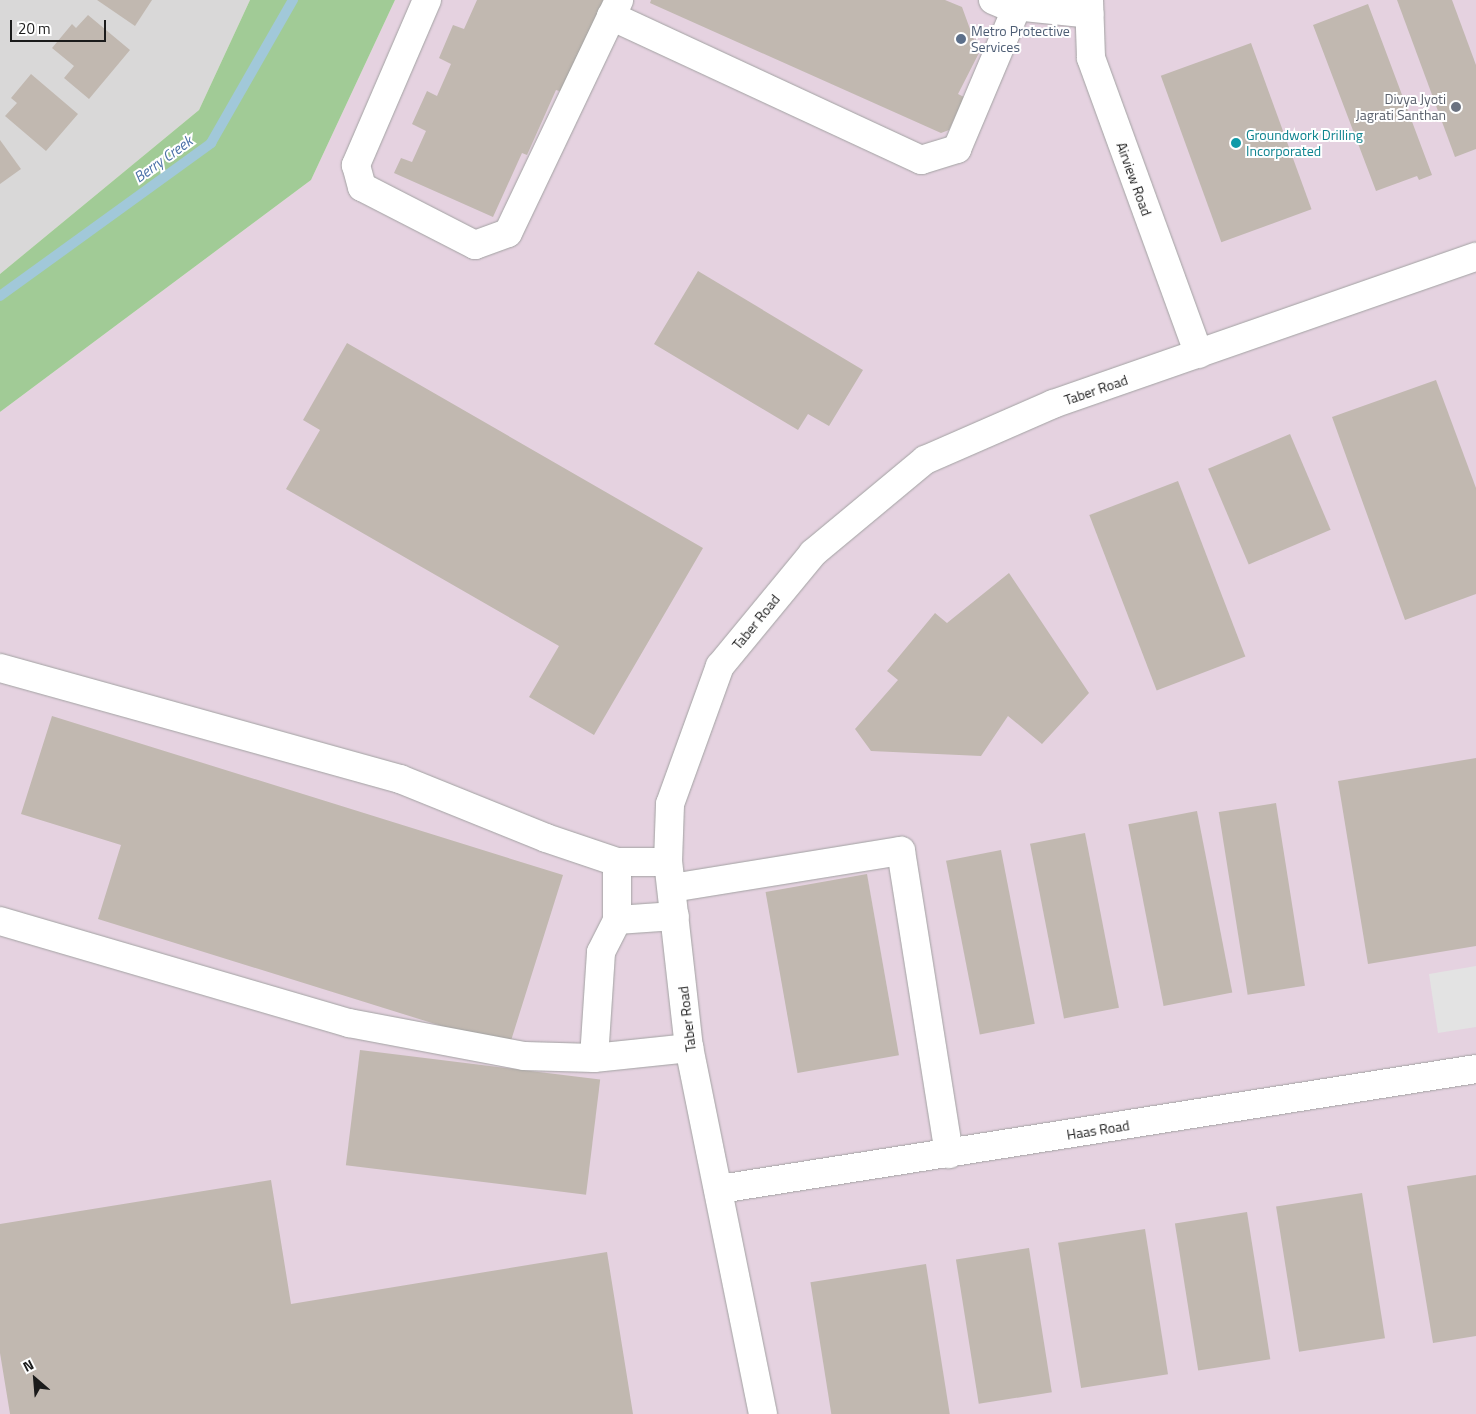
<!DOCTYPE html>
<style>
body{margin:0}
#map{position:relative;width:1476px;height:1414px;overflow:hidden;background:#ece9e0;font-family:"Titillium Web",sans-serif}
div>[style]{position:absolute}
[style*='--x']{left:calc(var(--x)*1px);top:calc(var(--y)*1px);width:calc(var(--w)*1px);rotate:calc(var(--a)*1deg)}
.residential>*{inset:0;background:#d9d8d8}
.industrial>*{inset:0;background:#e5d2e0}
.forest>*{inset:0;background:#a1cb96}
.parking>*{inset:0;background:#e3e3e3}
.stream>*{height:10px;margin:-5px;padding:0 5px;transform-origin:5px;border-radius:5px;background:#a1c8d9}
.building>*{inset:0;background:#c1b8b0;transform-origin:0 0}
.roads{filter:drop-shadow(0 0 1px #a2a2a2) drop-shadow(0 0 1px #a2a2a2)}
.minor>*{height:28px;margin:-14px;padding:0 14px;transform-origin:14px;border-radius:14px;background:#fff}
.dots>*{width:14px;height:14px;translate:-50% -50%;box-sizing:border-box;border:2px solid #fff;border-radius:50%}
span{translate:-50% -50%;white-space:nowrap;text-align:center;line-height:1.15;-webkit-text-stroke:4px #fff;paint-order:stroke}
.service-label{font-size:14px;color:#4e5e75}
.left{translate:0 -50%;text-align:left}
.worship-label{font-size:14px;color:#5b616d}
.right{translate:-100% -50%;text-align:right}
.culture-label{font-size:14px;color:#0d838f}
.street-label{font-size:14px;color:#1b1b1b}
.water-label{font-size:15px;color:#4b71a7;font-style:italic}
.north{position:absolute;left:10px;top:1354px;width:50px;height:50px;-webkit-text-stroke:4px #fff;paint-order:stroke;rotate:333deg;font-size:14px;font-weight:700;line-height:20px;text-align:center;color:#1b1b1b}
.north::after{content:'';display:block;margin:auto;width:18px;height:22px;background:#1b1b1b;clip-path:polygon(50% 0,100% 100%,50% 72%,0 100%)}
.scale{position:absolute;left:10px;top:20px;width:96px;height:22px;box-sizing:border-box;border:2px solid #1b1b1b;border-top:0;padding-left:6px;font-size:15px;line-height:18px;white-space:nowrap;color:#1b1b1b;-webkit-text-stroke:4px #fff;paint-order:stroke}
</style>
<div id="map">
<div class="residential">
<div style="clip-path:polygon(0 0,250px 0,199px 110px,0 274px)"></div>
</div>
<div class="industrial">
<div style="clip-path:polygon(395px 0,1476px 0,1476px 1414px,0 1414px,0 412px,311px 180px)"></div>
</div>
<div class="forest">
<div style="clip-path:polygon(250px 0,395px 0,311px 180px,0 412px,0 274px,199px 110px)"></div>
</div>
<div class="parking">
<div style="clip-path:polygon(1476px 966px,1476px 1027px,1438px 1033px,1429px 974px)"></div>
</div>
<div class="stream">
<div style="--x:0;--y:296;--w:261;--a:-35.9"></div>
<div style="--x:211;--y:143;--w:165;--a:-60.2"></div>
</div>
<div class="building">
<div style="clip-path:polygon(97px 0,152px 0,135px 26px)"></div>
<div style="clip-path:polygon(477px 0,611px 0,562px 92px,556px 90px,527px 155px,522px 153px,493px 217px,394px 173px,401px 158px,412px 162px,426px 131px,412px 124px,427px 91px,437px 96px,451px 64px,439px 58px,453px 25px,464px 29px)"></div>
<div style="clip-path:polygon(651px 0,945px 0,962px 7px,974px 40px,977px 39px,981px 49px,958px 94px,964px 97px,949px 130px,941px 133px,650px 3px)"></div>
<div style="clip-path:polygon(1397px 0,1452px 0,1476px 65px,1476px 149px,1455px 157px)"></div>
<div style="clip-path:polygon(1368px 4px,1432px 175px,1419px 180px,1417px 176px,1376px 191px,1313px 25px)"></div>
<div style="clip-path:polygon(88px 15px,130px 50px,89px 99px,64px 78px,74px 66px,52px 48px,72px 24px,76px 28px)"></div>
<div style="left:1251px;top:43px;width:177px;height:96px;rotate:70deg"></div>
<div style="clip-path:polygon(31px 74px,78px 114px,46px 151px,5px 116px,17px 103px,11px 98px)"></div>
<div style="clip-path:polygon(0 140px,21px 169px,0 184px)"></div>
<div style="clip-path:polygon(698px 271px,863px 370px,829px 426px,808px 414px,798px 430px,654px 344px)"></div>
<div style="clip-path:polygon(347px 343px,703px 548px,594px 735px,529px 697px,559px 646px,286px 489px,320px 430px,303px 420px)"></div>
<div style="clip-path:polygon(1436px 380px,1476px 488px,1476px 594px,1405px 620px,1332px 417px)"></div>
<div style="left:1290px;top:434px;width:104px;height:89px;rotate:67deg"></div>
<div style="left:1178px;top:481px;width:188px;height:95px;rotate:69deg"></div>
<div style="clip-path:polygon(1009px 573px,1089px 693px,1042px 744px,1008px 716px,981px 756px,871px 751px,855px 729px,898px 680px,887px 671px,935px 613px,947px 623px)"></div>
<div style="clip-path:polygon(52px 716px,563px 875px,509px 1047px,98px 919px,121px 845px,21px 814px)"></div>
<div style="clip-path:polygon(1476px 758px,1476px 946px,1368px 964px,1338px 781px)"></div>
<div style="left:1276px;top:803px;width:185px;height:58px;rotate:81deg"></div>
<div style="left:1197px;top:811px;width:185px;height:70px;rotate:79deg"></div>
<div style="left:1085px;top:833px;width:178px;height:56px;rotate:79deg"></div>
<div style="left:1001px;top:850px;width:177px;height:56px;rotate:79deg"></div>
<div style="left:867px;top:874px;width:184px;height:103px;rotate:80deg"></div>
<div style="left:360px;top:1050px;width:242px;height:116px;rotate:7deg"></div>
<div style="clip-path:polygon(1476px 1175px,1476px 1336px,1433px 1343px,1407px 1186px)"></div>
<div style="clip-path:polygon(271px 1180px,291px 1304px,607px 1252px,633px 1414px,10px 1414px,0 1353px,0 1224px)"></div>
<div style="left:1362px;top:1193px;width:147px;height:87px;rotate:81deg"></div>
<div style="left:1247px;top:1212px;width:149px;height:73px;rotate:81deg"></div>
<div style="left:1145px;top:1229px;width:147px;height:88px;rotate:81deg"></div>
<div style="left:1029px;top:1248px;width:146px;height:74px;rotate:81deg"></div>
<div style="left:926px;top:1264px;width:152px;height:117px;rotate:81deg"></div>
</div>
<div class="roads">
<div class="minor">
<div style="--x:427;--y:0;--w:180;--a:113.3"></div>
<div style="--x:356;--y:165;--w:23;--a:75"></div>
<div style="--x:362;--y:187;--w:127;--a:27.2"></div>
<div style="--x:475;--y:245;--w:35;--a:-20"></div>
<div style="--x:508;--y:233;--w:258;--a:-64.5"></div>
<div style="--x:993;--y:0;--w:13;--a:23"></div>
<div style="--x:1005;--y:5;--w:85;--a:6"></div>
<div style="--x:1089;--y:0;--w:58;--a:88"></div>
<div style="--x:1091;--y:58;--w:315;--a:70"></div>
<div style="--x:611;--y:16;--w:342;--a:24.9"></div>
<div style="--x:921;--y:160;--w:38;--a:-17"></div>
<div style="--x:957;--y:149;--w:154;--a:-67.1"></div>
<div style="--x:0;--y:668;--w:415;--a:15.5"></div>
<div style="--x:400;--y:779;--w:157;--a:22"></div>
<div style="--x:546;--y:838;--w:75;--a:18.7"></div>
<div style="--x:617;--y:862;--w:51;--a:0"></div>
<div style="--x:672;--y:888;--w:232;--a:-9.2"></div>
<div style="--x:901;--y:851;--w:307;--a:81"></div>
<div style="--x:617;--y:920;--w:58;--a:-90"></div>
<div style="--x:0;--y:921;--w:364;--a:16.3"></div>
<div style="--x:349;--y:1023;--w:178;--a:10.7"></div>
<div style="--x:524;--y:1056;--w:70;--a:1.6"></div>
<div style="--x:594;--y:1058;--w:96;--a:-6"></div>
<div style="--x:594;--y:1058;--w:106;--a:-86.2"></div>
<div style="--x:601;--y:952;--w:36;--a:-63"></div>
<div style="--x:617;--y:920;--w:58;--a:-3.9"></div>
<div style="--x:720;--y:1189;--w:765;--a:-9.02"></div>
<div style="--x:763;--y:1414;--w:373;--a:-101.4"></div>
<div style="--x:689;--y:1048;--w:187;--a:-96.4"></div>
<div style="--x:668;--y:862;--w:58;--a:-88"></div>
<div style="--x:670;--y:804;--w:147;--a:-70.1"></div>
<div style="--x:720;--y:666;--w:146;--a:-50.5"></div>
<div style="--x:813;--y:553;--w:146;--a:-39.7"></div>
<div style="--x:925;--y:460;--w:140;--a:-23.6"></div>
<div style="--x:1053;--y:404;--w:448;--a:-19.2"></div>
</div>
</div>
<div class="dots">
<div style="left:961px;top:39px;background:#5c6f8a"></div>
<div style="left:1456px;top:107px;background:#6b7280"></div>
<div style="left:1236px;top:143px;background:#0f9aa8"></div>
</div>
<div class="service-label">
<span class="left" style="left:971px;top:39px">Metro Protective<br>Services</span>
</div>
<div class="worship-label">
<span class="right" style="left:1446px;top:107px">Divya Jyoti<br>Jagrati Santhan</span>
</div>
<div class="culture-label">
<span class="left" style="left:1246px;top:143px">Groundwork Drilling<br>Incorporated</span>
</div>
<div class="street-label">
<span style="left:1134px;top:179px;rotate:70deg">Airview Road</span>
<span style="left:1096px;top:390px;rotate:-19deg">Taber Road</span>
<span style="left:756px;top:622px;rotate:-51deg">Taber Road</span>
<span style="left:687px;top:1019px;rotate:-97deg">Taber Road</span>
<span style="left:1098px;top:1130px;rotate:-9deg">Haas Road</span>
</div>
<div class="water-label">
<span style="left:163px;top:159px;rotate:-36deg">Berry Creek</span>
</div>
<div class="north">N</div>
<div class="scale">20 m</div>
</div>
